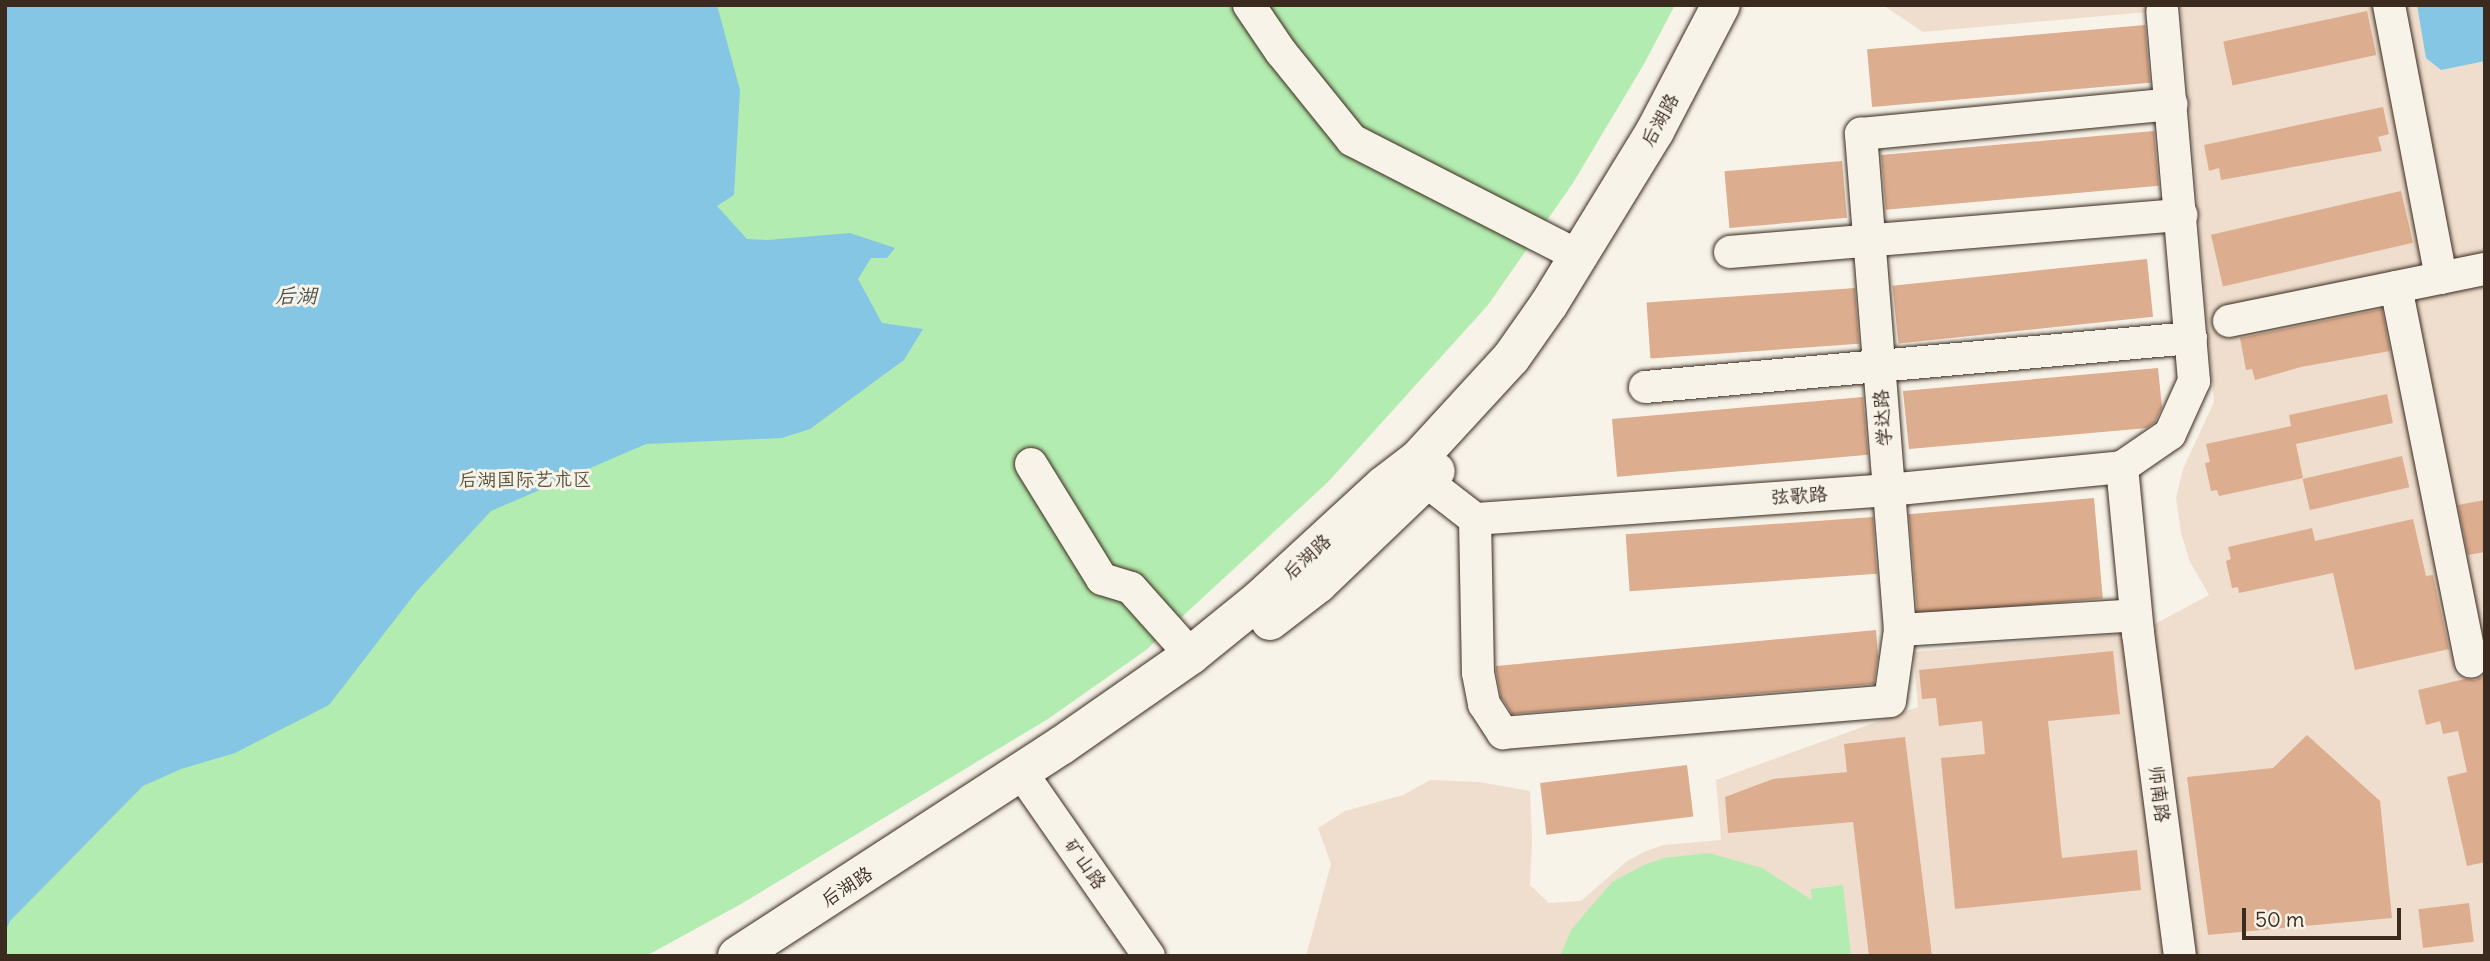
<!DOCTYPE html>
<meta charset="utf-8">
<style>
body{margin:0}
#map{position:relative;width:2490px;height:961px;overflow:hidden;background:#f7f3e8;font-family:Delius,"LXGW WenKai TC",sans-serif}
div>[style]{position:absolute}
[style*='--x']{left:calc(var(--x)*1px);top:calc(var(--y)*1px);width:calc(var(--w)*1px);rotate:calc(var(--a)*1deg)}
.built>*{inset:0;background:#efdecd}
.green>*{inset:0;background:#b3ecb0}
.water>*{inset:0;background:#85c6e5}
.building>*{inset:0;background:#ddad8f;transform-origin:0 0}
.roads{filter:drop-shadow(0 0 2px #3b2a1e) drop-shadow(0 0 2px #3b2a1e)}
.minor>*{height:32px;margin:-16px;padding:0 16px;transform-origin:16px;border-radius:16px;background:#f7f3e8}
.major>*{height:38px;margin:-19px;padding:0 19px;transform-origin:19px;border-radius:19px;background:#f7f3e8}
span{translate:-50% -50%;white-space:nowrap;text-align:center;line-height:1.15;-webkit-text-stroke:6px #f7f3e8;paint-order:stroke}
.street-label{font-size:19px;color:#3b2a1e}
.park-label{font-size:19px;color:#53513b}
.water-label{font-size:21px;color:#4e5150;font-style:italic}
.frame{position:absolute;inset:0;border:7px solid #3b2a1e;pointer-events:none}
.scale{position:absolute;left:2242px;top:908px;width:159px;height:32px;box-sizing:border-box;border:4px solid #3b2a1e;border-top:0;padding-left:9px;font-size:21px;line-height:24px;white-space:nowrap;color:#3b2a1e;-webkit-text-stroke:5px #f7f3e8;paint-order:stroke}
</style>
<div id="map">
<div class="built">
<div style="clip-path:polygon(1883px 5px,2485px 5px,2485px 956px,1306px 956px,1331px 864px,1318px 828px,1345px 811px,1403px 795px,1430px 780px,1479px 782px,1530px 791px,1532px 841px,1530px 885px,1549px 903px,1581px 901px,1627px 861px,1644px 852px,1663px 845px,1721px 840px,1716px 780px,1918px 707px,1913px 652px,2138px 633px,2209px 595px,2190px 562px,2181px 533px,2176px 498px,2183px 469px,2214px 402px,2181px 9px,1923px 32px)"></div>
</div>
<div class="green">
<div style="clip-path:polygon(5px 5px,1675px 5px,1644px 64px,1573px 183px,1488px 305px,1328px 482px,1146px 650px,1048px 719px,741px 904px,646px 956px,5px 956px)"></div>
<div style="clip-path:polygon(1709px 853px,1762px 868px,1812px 900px,1811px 889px,1843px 885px,1851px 956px,1560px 956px,1571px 930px,1612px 882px,1644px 865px,1664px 858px)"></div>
</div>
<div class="water">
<div style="clip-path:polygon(5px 5px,717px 5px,740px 90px,734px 195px,717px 206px,747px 239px,767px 240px,850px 233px,895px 248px,887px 258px,871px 258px,858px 279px,882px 323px,923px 329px,904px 360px,810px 429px,782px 438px,646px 444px,491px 511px,417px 591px,329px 705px,235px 753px,181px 769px,143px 786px,10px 921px,5px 932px)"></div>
<div style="clip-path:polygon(2417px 5px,2485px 5px,2485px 61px,2441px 70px,2426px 58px)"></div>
</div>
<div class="building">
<div style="left:2367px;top:11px;width:45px;height:147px;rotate:78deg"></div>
<div style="left:2145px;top:25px;width:58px;height:279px;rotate:85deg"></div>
<div style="clip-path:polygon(2383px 107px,2389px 134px,2378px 137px,2382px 151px,2221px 180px,2219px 168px,2209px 171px,2204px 145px)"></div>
<div style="left:2154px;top:131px;width:55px;height:274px;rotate:85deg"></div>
<div style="left:1842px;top:161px;width:57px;height:118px;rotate:85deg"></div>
<div style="left:2401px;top:191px;width:53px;height:195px;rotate:77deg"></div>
<div style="left:2147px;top:259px;width:58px;height:256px;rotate:84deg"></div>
<div style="left:1855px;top:288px;width:56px;height:209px;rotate:86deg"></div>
<div style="clip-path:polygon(2382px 309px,2390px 351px,2301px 367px,2255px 380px,2252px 369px,2246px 370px,2240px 338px)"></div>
<div style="clip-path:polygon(2158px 368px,2162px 407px,2155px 422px,2147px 428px,1909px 449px,1903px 391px)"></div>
<div style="clip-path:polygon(2387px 394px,2393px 423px,2296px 444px,2303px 478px,2219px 496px,2217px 490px,2211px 491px,2205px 463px,2210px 462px,2206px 444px,2291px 426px,2289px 415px)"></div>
<div style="left:1863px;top:397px;width:58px;height:252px;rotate:85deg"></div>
<div style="left:2402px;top:456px;width:32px;height:102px;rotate:77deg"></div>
<div style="left:2094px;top:498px;width:101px;height:186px;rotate:85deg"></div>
<div style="clip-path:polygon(2485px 500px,2485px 552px,2468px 555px,2458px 505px)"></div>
<div style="left:1873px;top:517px;width:57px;height:248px;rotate:86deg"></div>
<div style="clip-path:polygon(2413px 519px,2426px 576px,2433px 575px,2449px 649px,2355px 670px,2333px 573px,2239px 593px,2238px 587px,2232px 588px,2226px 561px,2231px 559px,2228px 547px,2312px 528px,2315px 541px)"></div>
<div style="clip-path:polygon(1876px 630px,1878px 656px,1874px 684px,1512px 714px,1501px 697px,1496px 671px,1496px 666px)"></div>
<div style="clip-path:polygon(2113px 651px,2120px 714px,2048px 721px,2062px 858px,2137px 850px,2141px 890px,1955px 909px,1941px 758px,1985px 754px,1982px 721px,1939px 726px,1936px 698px,1922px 699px,1919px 670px)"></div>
<div style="clip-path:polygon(2485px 675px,2485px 862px,2467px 866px,2447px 777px,2467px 772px,2458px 731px,2443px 734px,2440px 721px,2426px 725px,2418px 690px,2465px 679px,2475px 680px)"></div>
<div style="clip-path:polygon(2307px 735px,2380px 801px,2392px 918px,2208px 935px,2187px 777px,2273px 768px)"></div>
<div style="clip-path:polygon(1905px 737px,1932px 956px,1869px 956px,1853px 822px,1728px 833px,1725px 797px,1773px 779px,1847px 772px,1844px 744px)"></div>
<div style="left:1687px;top:765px;width:52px;height:148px;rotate:83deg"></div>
<div style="left:2469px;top:903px;width:39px;height:51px;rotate:83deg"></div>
</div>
<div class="roads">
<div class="minor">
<div style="--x:1249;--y:5;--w:57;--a:55.8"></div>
<div style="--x:1281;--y:52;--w:113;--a:51.1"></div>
<div style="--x:1352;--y:140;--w:255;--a:27.1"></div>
<div style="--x:2389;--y:5;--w:278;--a:79.2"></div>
<div style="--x:1730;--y:252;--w:453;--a:-4.7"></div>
<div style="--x:2396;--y:287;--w:382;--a:78.7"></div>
<div style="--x:2229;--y:321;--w:261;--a:-11.5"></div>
<div style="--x:1645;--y:387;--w:548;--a:-5.13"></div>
<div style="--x:1031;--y:464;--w:135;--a:58.3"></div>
<div style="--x:1102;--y:579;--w:30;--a:17"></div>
<div style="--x:1131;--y:588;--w:90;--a:48.2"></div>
<div style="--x:2122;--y:467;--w:167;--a:84.5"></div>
<div style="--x:2138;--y:633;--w:326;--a:82.6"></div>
<div style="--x:1426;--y:481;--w:62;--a:37.8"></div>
<div style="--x:1475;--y:519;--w:154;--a:88.9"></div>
<div style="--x:1478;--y:673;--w:32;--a:79"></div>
<div style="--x:1484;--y:704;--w:35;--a:57"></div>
<div style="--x:1503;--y:733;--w:388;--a:-4.7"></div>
<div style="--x:1890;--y:701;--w:72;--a:-82"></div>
<div style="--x:1900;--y:630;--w:498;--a:-94.5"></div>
<div style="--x:1861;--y:134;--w:312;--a:-5.5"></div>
<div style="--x:1475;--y:519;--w:414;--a:-4"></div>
<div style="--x:1888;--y:490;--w:235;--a:-5.6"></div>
<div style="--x:2122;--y:467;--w:58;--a:-34.5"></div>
<div style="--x:2170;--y:434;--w:58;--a:-65.6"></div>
<div style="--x:2194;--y:381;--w:371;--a:-94.9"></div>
<div style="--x:1900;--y:630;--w:236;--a:-3.6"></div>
<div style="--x:1021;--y:772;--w:224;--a:55.2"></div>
</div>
<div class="major">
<div style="--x:1270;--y:621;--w:61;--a:-37.6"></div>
<div style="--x:1318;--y:584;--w:163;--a:-43.8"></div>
<div style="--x:737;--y:956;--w:387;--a:-33"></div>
<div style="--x:1062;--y:745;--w:157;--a:-34.9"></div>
<div style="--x:1191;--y:655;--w:89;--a:-39.1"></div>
<div style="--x:1260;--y:599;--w:168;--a:-42.6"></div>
<div style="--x:1384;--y:485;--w:43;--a:-37.4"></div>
<div style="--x:1418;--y:459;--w:137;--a:-47.4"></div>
<div style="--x:1511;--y:358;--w:66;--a:-54.9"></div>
<div style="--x:1549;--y:304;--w:203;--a:-58.5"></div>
<div style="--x:1655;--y:131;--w:142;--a:-62.4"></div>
</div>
</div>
<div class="street-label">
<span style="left:1660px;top:120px;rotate:-61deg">后湖路</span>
<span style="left:1883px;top:418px;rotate:-94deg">学达路</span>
<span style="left:1799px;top:496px;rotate:-4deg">弦歌路</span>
<span style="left:1307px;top:557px;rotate:-42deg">后湖路</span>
<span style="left:2159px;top:794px;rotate:83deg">师南路</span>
<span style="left:1085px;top:864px;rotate:55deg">矿山路</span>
<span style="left:847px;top:887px;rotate:-33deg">后湖路</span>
</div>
<div class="park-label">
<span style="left:525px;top:480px">后湖国际艺术区</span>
</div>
<div class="water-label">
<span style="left:296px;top:296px">后湖</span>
</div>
<div class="frame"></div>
<div class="scale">50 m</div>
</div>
